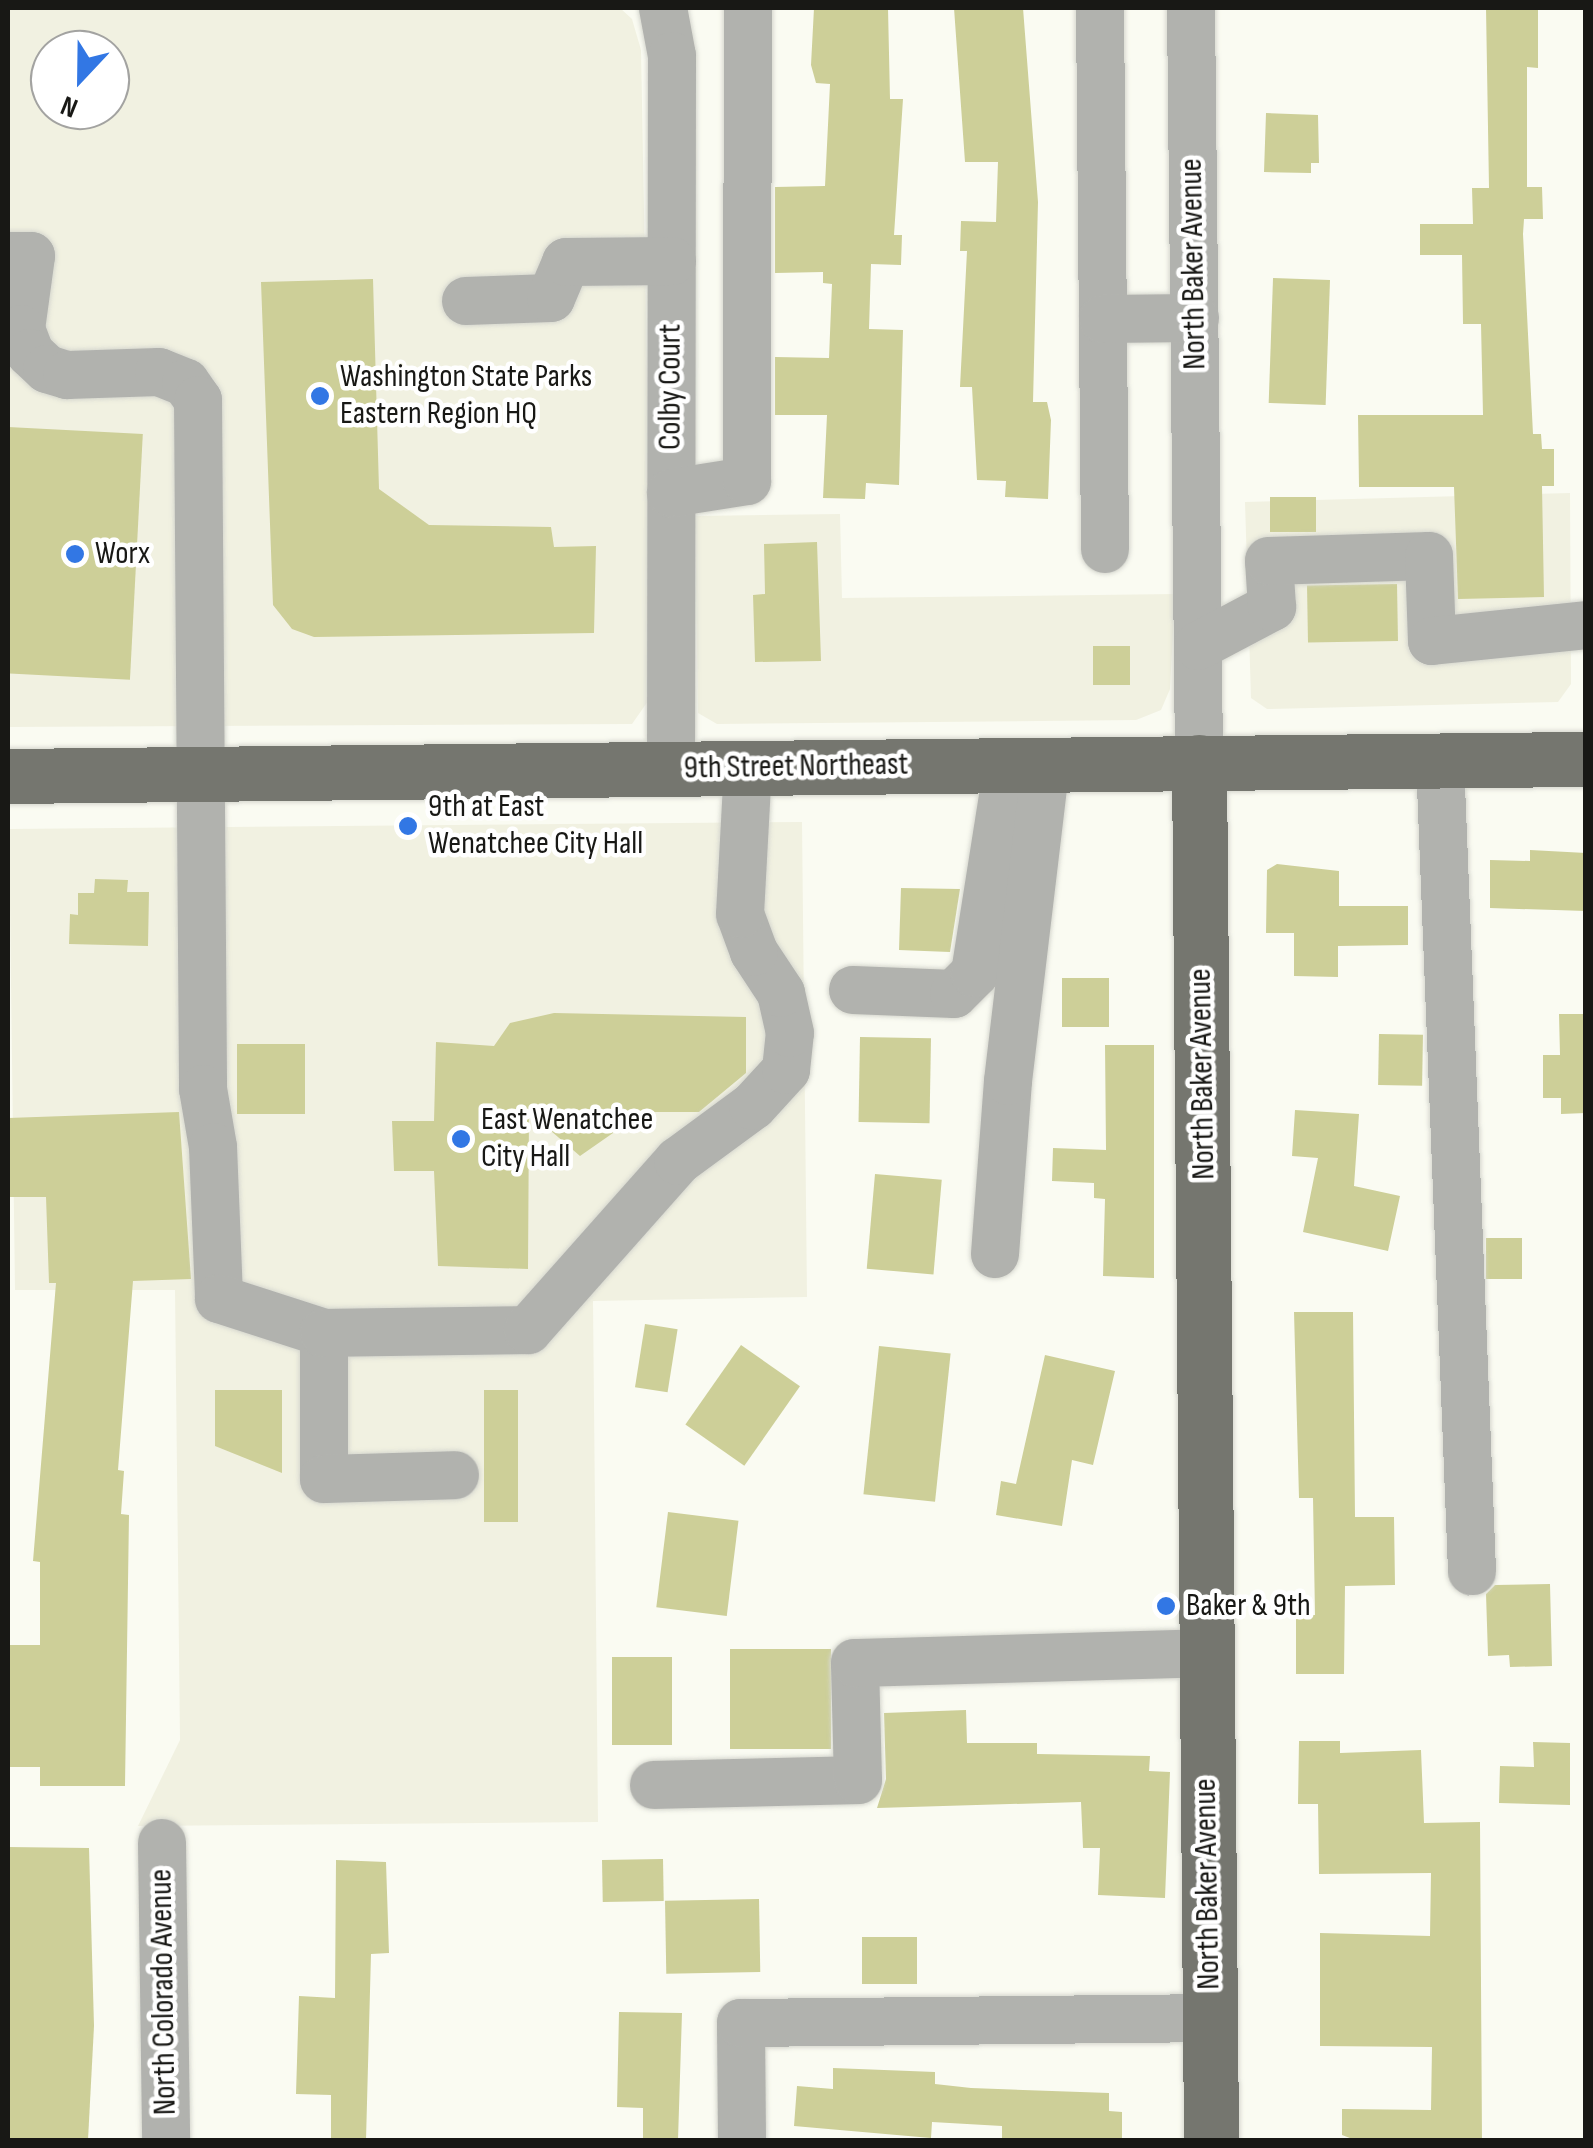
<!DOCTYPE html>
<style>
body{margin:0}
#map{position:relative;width:1593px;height:2148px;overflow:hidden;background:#fafbf2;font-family:"Sofia Sans Condensed",sans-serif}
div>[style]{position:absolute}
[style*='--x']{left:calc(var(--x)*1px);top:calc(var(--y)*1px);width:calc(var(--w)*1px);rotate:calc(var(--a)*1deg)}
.built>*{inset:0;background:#f1f1e1}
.building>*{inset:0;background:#cdcf98;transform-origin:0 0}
.roads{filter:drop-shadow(0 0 2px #d6d7cf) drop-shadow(0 0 2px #d6d7cf)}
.minor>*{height:48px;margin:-24px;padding:0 24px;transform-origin:24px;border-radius:24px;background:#b1b2ae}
.major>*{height:55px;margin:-27.5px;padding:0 27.5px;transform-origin:27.5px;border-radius:27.5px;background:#75766f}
.dots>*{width:28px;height:28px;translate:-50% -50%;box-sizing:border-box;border:5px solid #fff;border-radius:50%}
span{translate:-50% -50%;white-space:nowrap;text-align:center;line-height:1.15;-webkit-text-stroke:9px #fff;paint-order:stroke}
.street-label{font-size:32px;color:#181815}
.poi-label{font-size:32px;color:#181815}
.left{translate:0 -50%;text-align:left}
.frame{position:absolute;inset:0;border:10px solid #181815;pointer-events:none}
.north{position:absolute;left:30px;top:30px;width:100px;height:100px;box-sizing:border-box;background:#fff;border:2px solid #a3a3a1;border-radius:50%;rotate:202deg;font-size:28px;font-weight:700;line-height:40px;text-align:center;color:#181815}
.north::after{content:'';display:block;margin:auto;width:35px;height:45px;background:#3277e4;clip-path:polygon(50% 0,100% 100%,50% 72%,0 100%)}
</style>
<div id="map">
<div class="built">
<div style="clip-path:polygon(evenodd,8px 8px,620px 8px,632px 19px,641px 50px,653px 694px,632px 724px,8px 727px,8px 8px,50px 50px,110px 50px,110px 110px,50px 110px,50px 50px)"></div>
<div style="clip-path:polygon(1570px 493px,1571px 684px,1558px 702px,1267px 709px,1251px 698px,1245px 502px)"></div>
<div style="clip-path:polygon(840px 514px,842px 598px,1175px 594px,1170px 689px,1161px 710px,1136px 720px,717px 724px,698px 713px,695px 516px)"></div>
<div style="clip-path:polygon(802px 822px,807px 1297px,593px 1301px,598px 1822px,138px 1826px,180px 1740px,175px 1290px,15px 1290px,9px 829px)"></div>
</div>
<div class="building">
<div style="clip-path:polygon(814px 8px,888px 8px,890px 99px,903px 99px,894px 235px,902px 235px,901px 265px,871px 264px,869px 329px,903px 330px,899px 485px,866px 483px,865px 499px,823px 498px,827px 415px,775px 415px,775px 357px,829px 358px,832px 284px,823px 283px,823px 272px,775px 273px,775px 187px,825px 186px,830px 84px,816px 83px,811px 65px)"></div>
<div style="clip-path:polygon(954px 8px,1023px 8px,1038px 202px,1033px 402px,1047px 402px,1051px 420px,1048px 499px,1005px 497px,1006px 481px,977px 480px,972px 387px,960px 387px,967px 251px,960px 251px,961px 221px,996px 222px,998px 162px,965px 162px)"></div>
<div style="clip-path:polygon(1486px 8px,1538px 8px,1538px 68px,1527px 67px,1527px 187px,1542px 187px,1543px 219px,1524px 219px,1523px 234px,1533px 434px,1541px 434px,1542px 449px,1554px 449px,1554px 486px,1542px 486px,1544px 597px,1458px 599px,1454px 487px,1359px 487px,1358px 415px,1483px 415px,1481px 324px,1463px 324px,1462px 255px,1420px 255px,1420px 224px,1473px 224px,1472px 188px,1489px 188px)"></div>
<div style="clip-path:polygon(1266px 113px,1318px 115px,1319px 163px,1311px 163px,1311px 173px,1264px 172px)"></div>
<div style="clip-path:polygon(373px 279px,379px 489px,429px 525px,551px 527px,554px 547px,596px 546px,594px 633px,314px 637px,292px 629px,273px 605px,261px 282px)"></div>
<div style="left:1330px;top:280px;width:125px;height:57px;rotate:92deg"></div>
<div style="left:8px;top:427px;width:135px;height:246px;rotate:3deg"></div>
<div style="left:1316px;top:497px;width:35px;height:46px;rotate:90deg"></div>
<div style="clip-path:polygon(817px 542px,821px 661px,755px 662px,753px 595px,765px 594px,764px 544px)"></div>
<div style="left:1397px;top:584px;width:57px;height:90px;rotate:89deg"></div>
<div style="left:1093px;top:646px;width:37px;height:39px"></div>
<div style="clip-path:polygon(1530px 850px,1586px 853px,1586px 911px,1490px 908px,1490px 860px,1530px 861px)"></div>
<div style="clip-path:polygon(1277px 864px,1339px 871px,1339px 906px,1408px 906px,1408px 945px,1338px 946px,1338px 977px,1294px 976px,1294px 933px,1266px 933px,1267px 870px)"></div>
<div style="clip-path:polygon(95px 879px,128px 880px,127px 892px,149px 892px,148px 946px,69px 944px,70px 914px,78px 915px,78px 893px,94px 893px)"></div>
<div style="clip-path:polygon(901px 888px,960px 889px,950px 952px,899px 950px)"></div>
<div style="left:1109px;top:978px;width:49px;height:47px;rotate:90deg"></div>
<div style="clip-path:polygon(554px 1013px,746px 1017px,746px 1073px,699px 1112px,627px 1112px,613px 1133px,580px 1156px,529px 1112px,528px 1269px,438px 1266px,434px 1171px,394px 1171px,392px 1121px,434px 1121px,436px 1042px,494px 1046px,510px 1023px)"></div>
<div style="clip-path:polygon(1559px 1014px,1586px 1014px,1586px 1113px,1561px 1114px,1561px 1098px,1543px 1098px,1543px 1055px,1560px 1055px)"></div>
<div style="left:1379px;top:1034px;width:44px;height:51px;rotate:1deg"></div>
<div style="left:860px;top:1037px;width:71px;height:85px;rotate:1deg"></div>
<div style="left:237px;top:1044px;width:68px;height:70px"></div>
<div style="clip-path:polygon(1105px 1045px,1154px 1045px,1154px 1278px,1103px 1276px,1105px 1199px,1094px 1198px,1094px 1183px,1052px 1181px,1053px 1148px,1106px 1150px)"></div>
<div style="clip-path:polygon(1295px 1110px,1359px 1114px,1354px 1186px,1400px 1196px,1388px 1251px,1303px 1232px,1318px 1158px,1292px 1156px)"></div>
<div style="clip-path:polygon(179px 1112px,191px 1279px,133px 1281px,118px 1470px,124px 1471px,121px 1514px,129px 1515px,125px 1786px,40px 1786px,40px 1767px,8px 1767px,8px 1645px,40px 1645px,40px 1562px,33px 1561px,56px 1283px,49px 1283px,46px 1197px,8px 1197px,8px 1118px)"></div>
<div style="left:875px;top:1174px;width:67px;height:95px;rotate:5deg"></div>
<div style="left:1486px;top:1238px;width:36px;height:41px"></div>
<div style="clip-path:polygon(1294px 1312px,1353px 1312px,1355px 1517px,1394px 1517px,1395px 1585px,1345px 1586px,1344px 1674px,1296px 1674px,1296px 1615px,1315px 1615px,1313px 1498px,1299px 1498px)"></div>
<div style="left:645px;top:1324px;width:33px;height:64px;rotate:9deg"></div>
<div style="left:741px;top:1345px;width:72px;height:97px;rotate:35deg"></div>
<div style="left:879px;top:1346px;width:72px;height:149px;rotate:6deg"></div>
<div style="clip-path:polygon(1045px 1355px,1115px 1371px,1093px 1465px,1072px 1460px,1062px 1526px,996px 1515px,1001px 1481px,1016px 1484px)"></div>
<div style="clip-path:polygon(215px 1390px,282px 1390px,282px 1473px,215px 1446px)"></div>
<div style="left:484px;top:1390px;width:34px;height:132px"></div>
<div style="left:668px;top:1512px;width:71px;height:96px;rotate:7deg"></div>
<div style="clip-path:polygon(1550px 1584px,1552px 1666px,1510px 1667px,1509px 1655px,1488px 1656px,1486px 1594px,1495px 1585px)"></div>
<div style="left:730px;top:1649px;width:101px;height:100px"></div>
<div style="left:612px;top:1657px;width:60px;height:88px"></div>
<div style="clip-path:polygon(966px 1710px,967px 1743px,1037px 1743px,1037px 1754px,1150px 1756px,1149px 1771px,1170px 1772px,1165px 1898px,1098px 1895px,1100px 1848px,1083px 1848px,1081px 1802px,877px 1808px,886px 1779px,884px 1713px)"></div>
<div style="clip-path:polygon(1299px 1741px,1340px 1741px,1340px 1753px,1421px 1750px,1424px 1823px,1480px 1822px,1482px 2140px,1355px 2140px,1342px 2135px,1342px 2109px,1431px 2110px,1432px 2047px,1320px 2046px,1320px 1933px,1430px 1936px,1431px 1873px,1319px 1874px,1318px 1804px,1298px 1804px)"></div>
<div style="clip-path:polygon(1533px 1742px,1570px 1743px,1570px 1805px,1499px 1803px,1500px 1766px,1534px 1767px)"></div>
<div style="clip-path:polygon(8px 1847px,89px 1848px,94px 2026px,88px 2140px,8px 2140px)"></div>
<div style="left:663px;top:1859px;width:42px;height:61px;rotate:89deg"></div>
<div style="clip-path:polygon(336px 1860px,386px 1862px,389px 1953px,371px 1954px,366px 2140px,331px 2140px,331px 2095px,296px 2094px,299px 1996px,335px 1998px)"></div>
<div style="left:759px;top:1899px;width:73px;height:94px;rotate:89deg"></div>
<div style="left:862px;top:1937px;width:55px;height:47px"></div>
<div style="clip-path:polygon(619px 2012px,682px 2013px,678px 2140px,643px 2140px,643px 2108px,617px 2107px)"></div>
<div style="clip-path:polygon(833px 2068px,935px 2072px,935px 2084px,971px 2088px,1109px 2093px,1109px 2111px,1122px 2112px,1122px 2140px,1002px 2140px,1002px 2126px,932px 2122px,931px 2138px,794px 2126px,797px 2086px,833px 2089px)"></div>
</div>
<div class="roads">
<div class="minor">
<div style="--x:663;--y:8;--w:49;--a:79.4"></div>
<div style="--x:672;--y:56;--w:712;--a:90.08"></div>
<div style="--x:1100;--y:8;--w:541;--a:89.47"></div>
<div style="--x:1191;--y:8;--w:754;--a:89.39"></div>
<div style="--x:8;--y:256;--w:23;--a:0"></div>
<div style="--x:31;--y:256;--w:74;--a:97.8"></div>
<div style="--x:21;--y:329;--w:26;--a:69"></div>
<div style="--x:30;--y:353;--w:23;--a:43"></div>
<div style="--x:47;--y:369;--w:21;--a:17"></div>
<div style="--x:67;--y:375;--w:92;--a:-1.9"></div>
<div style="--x:159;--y:372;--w:29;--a:22"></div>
<div style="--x:186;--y:383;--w:21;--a:55"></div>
<div style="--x:198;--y:400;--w:689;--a:89.58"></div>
<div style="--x:203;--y:1089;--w:59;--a:80.2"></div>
<div style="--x:213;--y:1147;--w:152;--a:87.7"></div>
<div style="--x:219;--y:1299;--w:110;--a:17.9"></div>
<div style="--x:324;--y:1333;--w:146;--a:90"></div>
<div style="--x:324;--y:1479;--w:131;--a:-1.7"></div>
<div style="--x:466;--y:301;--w:85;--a:-2"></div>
<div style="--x:551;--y:298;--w:39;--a:-67"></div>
<div style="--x:566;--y:262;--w:106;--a:-0.5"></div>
<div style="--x:1103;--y:319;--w:92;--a:-0.6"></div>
<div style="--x:671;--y:493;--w:77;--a:-9"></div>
<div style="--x:747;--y:481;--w:473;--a:-89.9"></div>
<div style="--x:1198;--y:646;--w:84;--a:-27.8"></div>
<div style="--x:1272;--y:607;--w:46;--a:-93.7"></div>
<div style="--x:1269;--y:561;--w:160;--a:-1.8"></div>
<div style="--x:1429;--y:556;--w:85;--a:88"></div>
<div style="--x:1432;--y:641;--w:155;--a:-5.9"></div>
<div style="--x:1440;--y:760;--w:812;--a:87.74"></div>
<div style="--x:853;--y:990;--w:101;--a:2.3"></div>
<div style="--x:954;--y:994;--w:30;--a:-45"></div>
<div style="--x:975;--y:973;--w:212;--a:-81"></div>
<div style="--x:995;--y:1254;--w:173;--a:-85.7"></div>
<div style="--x:1008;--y:1081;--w:319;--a:-83.2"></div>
<div style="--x:324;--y:1333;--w:204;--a:-0.8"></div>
<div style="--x:528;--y:1330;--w:226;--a:-48.4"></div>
<div style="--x:678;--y:1161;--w:93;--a:-36.3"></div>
<div style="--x:753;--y:1106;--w:49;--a:-47.5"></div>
<div style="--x:786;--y:1070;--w:37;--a:-84"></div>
<div style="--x:790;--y:1033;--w:41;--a:-102.7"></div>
<div style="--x:781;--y:993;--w:49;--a:-123.4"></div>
<div style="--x:754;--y:952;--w:40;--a:-110.2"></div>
<div style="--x:740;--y:914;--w:147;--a:-86.9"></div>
<div style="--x:654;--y:1785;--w:204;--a:-1.4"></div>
<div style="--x:858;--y:1780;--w:117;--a:-91.5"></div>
<div style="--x:855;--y:1663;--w:351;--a:-1.6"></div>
<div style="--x:162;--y:1843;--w:297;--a:89.2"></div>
<div style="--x:742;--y:2140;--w:117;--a:-90.5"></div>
<div style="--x:741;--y:2023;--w:468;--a:-0.6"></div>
</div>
<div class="major">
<div style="--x:1199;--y:762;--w:1378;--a:89.5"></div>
<div style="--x:8;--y:776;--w:1578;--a:-0.62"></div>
</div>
</div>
<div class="dots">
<div style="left:320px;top:396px;background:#3277e4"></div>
<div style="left:75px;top:554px;background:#3277e4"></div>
<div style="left:408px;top:826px;background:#3277e4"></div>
<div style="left:461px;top:1139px;background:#3277e4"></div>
<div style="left:1166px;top:1606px;background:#3277e4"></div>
</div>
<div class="street-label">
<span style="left:1194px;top:264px;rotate:-91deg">North Baker Avenue</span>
<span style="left:671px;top:387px;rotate:-90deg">Colby Court</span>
<span style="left:796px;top:767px;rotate:-1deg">9th Street Northeast</span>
<span style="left:1203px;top:1074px;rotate:-91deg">North Baker Avenue</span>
<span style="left:1208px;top:1884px;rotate:-91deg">North Baker Avenue</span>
<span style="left:164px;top:1992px;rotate:-91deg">North Colorado Avenue</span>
</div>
<div class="poi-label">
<span class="left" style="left:340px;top:396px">Washington State Parks<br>Eastern Region HQ</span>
<span class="left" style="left:95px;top:554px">Worx</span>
<span class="left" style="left:428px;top:826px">9th at East<br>Wenatchee City Hall</span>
<span class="left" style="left:481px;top:1139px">East Wenatchee<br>City Hall</span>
<span class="left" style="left:1186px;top:1606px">Baker &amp; 9th</span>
</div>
<div class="frame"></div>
<div class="north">N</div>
</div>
